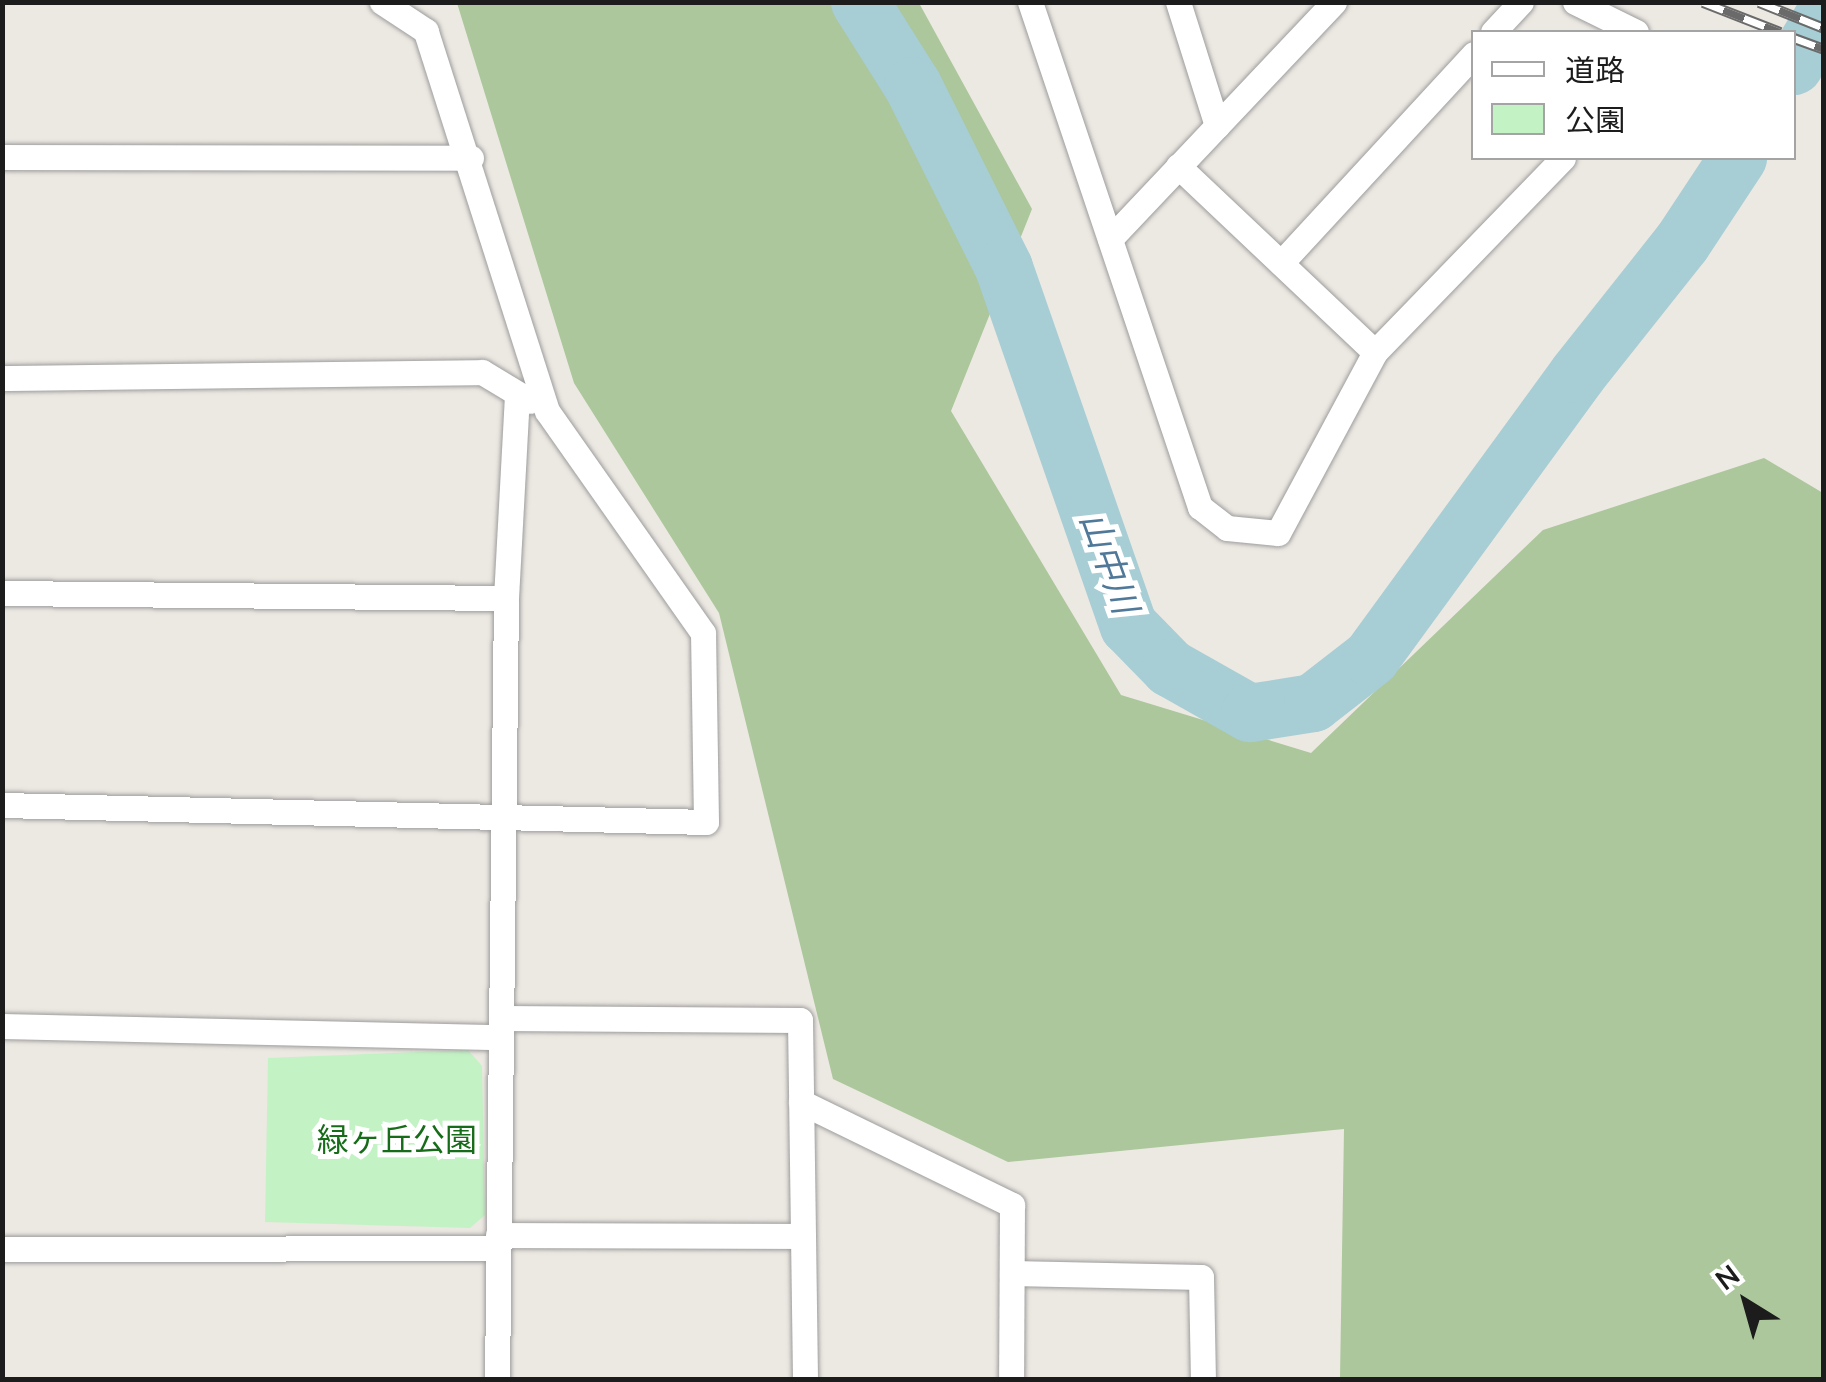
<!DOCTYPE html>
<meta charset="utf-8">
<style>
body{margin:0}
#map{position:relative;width:1826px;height:1382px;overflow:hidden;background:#ece8e2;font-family:"Nunito Sans","Noto Sans JP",sans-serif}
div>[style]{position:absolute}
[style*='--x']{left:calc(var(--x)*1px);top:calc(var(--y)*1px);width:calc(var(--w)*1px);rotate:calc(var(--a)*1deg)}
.forest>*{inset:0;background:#abc79b}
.park>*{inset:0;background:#c3f2c4}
.river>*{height:58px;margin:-29px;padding:0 29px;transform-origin:29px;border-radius:29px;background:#a7cdd5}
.roads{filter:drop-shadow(0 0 2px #9d9d9d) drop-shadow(0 0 2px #9d9d9d)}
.minor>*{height:25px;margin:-12.5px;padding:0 12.5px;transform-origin:12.5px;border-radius:12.5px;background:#fff}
.rail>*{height:11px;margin-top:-5.5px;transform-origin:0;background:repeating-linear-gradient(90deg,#fff 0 22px,#6a6a6a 0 44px);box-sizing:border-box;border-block:2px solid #6a6a6a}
span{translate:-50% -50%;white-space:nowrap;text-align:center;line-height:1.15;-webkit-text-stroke:10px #fff;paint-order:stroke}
.park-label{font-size:32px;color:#176c19}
.water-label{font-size:35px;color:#507999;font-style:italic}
.frame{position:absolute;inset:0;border:5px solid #1c1c1c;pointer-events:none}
.legend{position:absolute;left:1471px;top:30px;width:325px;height:130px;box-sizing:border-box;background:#fff;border:2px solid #a4a4a4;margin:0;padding:12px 18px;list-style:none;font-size:30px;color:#1c1c1c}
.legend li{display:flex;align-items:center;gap:20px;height:50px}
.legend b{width:50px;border:2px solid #a4a4a4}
.north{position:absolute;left:1696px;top:1252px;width:100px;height:100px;-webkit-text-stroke:8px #fff;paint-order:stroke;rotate:323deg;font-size:28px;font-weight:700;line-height:40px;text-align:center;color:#1c1c1c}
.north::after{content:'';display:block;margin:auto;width:35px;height:45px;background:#1c1c1c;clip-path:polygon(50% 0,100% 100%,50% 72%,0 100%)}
</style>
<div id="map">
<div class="forest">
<div style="clip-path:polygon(457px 3px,919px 3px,1032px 209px,951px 411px,1121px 695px,1311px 753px,1543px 530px,1764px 458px,1823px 493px,1823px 1379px,1340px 1379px,1344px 1129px,1008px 1162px,833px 1079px,719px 613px,574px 383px)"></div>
</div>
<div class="park">
<div style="clip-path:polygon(468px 1050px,482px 1066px,485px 1215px,470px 1228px,265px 1222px,268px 1058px)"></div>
</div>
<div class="river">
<div style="--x:860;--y:2;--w:99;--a:57.8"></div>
<div style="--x:913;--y:86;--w:203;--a:63.4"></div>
<div style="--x:1004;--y:268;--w:379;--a:70.8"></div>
<div style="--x:1129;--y:626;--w:59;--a:45.7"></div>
<div style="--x:1170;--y:668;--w:92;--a:29.4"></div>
<div style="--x:1250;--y:713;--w:64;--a:-9"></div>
<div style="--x:1313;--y:703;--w:73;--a:-37.8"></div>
<div style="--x:1371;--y:658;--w:351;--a:-53.9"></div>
<div style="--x:1578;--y:374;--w:167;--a:-51.6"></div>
<div style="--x:1682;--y:243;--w:102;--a:-56.6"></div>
<div style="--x:1794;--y:66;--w:58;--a:-59"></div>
</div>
<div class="roads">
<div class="minor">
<div style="--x:1030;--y:2;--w:533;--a:71.4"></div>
<div style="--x:1200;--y:507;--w:34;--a:38"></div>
<div style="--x:1227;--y:528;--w:51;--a:5.6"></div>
<div style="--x:1278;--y:533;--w:205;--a:-61.8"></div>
<div style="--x:1375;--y:352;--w:270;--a:-45.9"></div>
<div style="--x:1178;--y:2;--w:130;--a:72.5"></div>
<div style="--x:1575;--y:2;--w:68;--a:26.2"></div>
<div style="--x:1493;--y:32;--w:41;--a:-47"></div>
<div style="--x:2;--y:157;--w:469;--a:0.1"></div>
<div style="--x:1178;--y:166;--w:271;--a:43.4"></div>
<div style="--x:1110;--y:239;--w:326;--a:-46.6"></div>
<div style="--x:1281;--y:263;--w:284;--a:-47.3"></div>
<div style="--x:2;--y:378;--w:480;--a:-0.7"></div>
<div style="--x:482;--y:372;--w:56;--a:31.1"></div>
<div style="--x:2;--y:593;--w:504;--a:0.57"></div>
<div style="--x:2;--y:805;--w:704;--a:1.38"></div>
<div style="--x:706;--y:822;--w:189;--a:-90.9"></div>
<div style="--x:703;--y:633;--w:271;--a:-125.1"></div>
<div style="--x:547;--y:411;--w:399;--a:-107.7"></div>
<div style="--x:426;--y:31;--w:53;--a:-146.6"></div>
<div style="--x:501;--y:1018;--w:299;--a:0.4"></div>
<div style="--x:800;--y:1020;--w:360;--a:89.2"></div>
<div style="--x:2;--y:1026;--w:499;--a:1.3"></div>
<div style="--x:801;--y:1102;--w:235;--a:26"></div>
<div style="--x:1012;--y:1205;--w:175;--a:90.3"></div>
<div style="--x:498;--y:1235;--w:305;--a:0.2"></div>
<div style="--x:2;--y:1249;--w:496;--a:-0.1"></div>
<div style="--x:1012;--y:1273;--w:189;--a:1.2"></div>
<div style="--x:1201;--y:1277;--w:103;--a:88.9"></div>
<div style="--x:497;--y:1380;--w:782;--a:-89.34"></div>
<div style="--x:506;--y:598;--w:204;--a:-86.9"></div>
</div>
</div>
<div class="rail">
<div style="--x:1703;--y:2;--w:83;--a:21.3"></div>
<div style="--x:1759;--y:2;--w:70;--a:21.8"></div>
<div style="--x:1794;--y:38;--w:32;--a:20"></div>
</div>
<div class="park-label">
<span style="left:397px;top:1141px">緑ヶ丘公園</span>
</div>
<div class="water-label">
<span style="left:1108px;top:563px;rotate:70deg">山中川</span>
</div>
<div class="frame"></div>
<ul class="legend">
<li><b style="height:12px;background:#fff"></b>道路</li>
<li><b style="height:28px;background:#c3f2c4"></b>公園</li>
</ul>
<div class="north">N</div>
</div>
